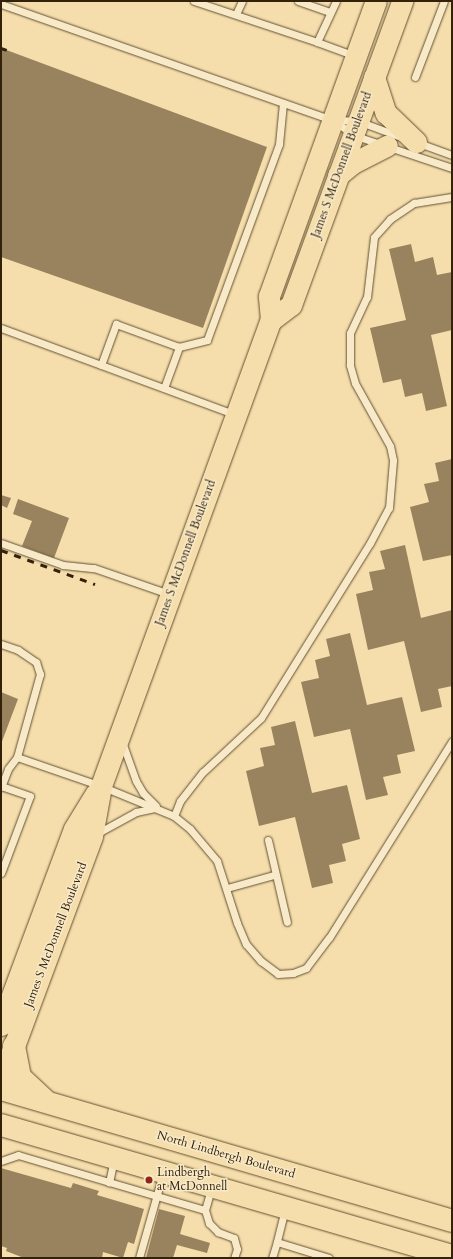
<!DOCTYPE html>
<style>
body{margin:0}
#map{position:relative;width:453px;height:1259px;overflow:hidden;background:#f5deac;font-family:Cardo,serif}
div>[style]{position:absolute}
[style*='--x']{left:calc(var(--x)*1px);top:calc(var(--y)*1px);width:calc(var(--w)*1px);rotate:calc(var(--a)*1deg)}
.building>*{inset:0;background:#98835e}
.roads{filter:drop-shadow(0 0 1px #645032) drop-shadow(0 0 1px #645032)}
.service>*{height:7px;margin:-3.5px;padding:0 3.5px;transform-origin:3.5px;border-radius:3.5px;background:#f8eac9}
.primary>*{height:21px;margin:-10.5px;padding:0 10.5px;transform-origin:10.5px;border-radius:10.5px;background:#f5deac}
.trunk>*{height:22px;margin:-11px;padding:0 11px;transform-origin:11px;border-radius:11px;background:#f5deac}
.rail>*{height:3px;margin-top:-1.5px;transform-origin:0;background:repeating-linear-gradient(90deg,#34210a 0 7px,transparent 0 14px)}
.dots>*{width:11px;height:11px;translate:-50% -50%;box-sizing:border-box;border:2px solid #f8eac9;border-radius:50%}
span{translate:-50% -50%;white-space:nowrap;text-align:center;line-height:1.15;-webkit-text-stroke:3px #f8eac9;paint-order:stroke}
.street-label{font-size:12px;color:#34210a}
.poi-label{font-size:12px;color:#34210a}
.left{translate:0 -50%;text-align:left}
.frame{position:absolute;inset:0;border:2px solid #34210a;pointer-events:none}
</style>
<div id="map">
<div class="building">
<div style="clip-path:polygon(1px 48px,267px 147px,203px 328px,1px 257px)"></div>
<div style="clip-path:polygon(411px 244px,415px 262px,433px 257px,437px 275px,452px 272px,452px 330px,431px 335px,447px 406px,426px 411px,422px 393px,405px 397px,401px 379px,383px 383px,370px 328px,406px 320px,389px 249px)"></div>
<div style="clip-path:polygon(452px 459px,452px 555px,423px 561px,410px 507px,429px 502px,424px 484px,439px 481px,435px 463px)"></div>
<div style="clip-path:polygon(1px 495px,11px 498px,7px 508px,1px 505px)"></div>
<div style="clip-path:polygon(18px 499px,69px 518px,54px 558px,22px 546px,32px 521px,13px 514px)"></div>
<div style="clip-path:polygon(405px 545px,421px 618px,452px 610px,452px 686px,438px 689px,442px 707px,421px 712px,404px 641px,368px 650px,356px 594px,373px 590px,369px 572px,385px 569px,380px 551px)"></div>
<div style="clip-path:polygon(350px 633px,367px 705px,402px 697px,415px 751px,397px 755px,401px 773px,383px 777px,388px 795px,366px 800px,350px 729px,314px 737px,301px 682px,319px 678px,315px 660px,330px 656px,326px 639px)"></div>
<div style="clip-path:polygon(1px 692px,18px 699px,1px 744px)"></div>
<div style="clip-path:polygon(295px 721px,312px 793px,347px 785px,360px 839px,342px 844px,346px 861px,329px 865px,333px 883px,312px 888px,295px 817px,259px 826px,246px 771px,264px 766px,260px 748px,275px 745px,271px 727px)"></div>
<div style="clip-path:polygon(1px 1168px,71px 1188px,73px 1183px,99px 1191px,97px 1195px,144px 1209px,134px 1244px,128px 1242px,123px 1258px,103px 1252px,102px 1258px,24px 1258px,6px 1251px,7px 1248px,1px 1246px)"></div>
<div style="clip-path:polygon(159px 1209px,185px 1216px,180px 1234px,210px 1243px,207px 1253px,177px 1245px,173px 1258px,146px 1258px)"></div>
</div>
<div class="roads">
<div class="service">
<div style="--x:194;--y:1;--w:130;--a:18.4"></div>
<div style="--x:317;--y:42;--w:45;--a:-65.1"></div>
<div style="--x:298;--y:1;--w:34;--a:19"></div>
<div style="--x:1;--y:4;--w:352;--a:19.3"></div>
<div style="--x:333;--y:120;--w:25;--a:2"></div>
<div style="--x:358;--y:121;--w:46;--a:20.4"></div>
<div style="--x:236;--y:14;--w:14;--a:-65"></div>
<div style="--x:317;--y:42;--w:40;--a:20.2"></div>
<div style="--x:415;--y:77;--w:81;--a:-69.1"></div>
<div style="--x:335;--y:121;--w:23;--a:38"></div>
<div style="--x:353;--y:135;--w:104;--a:18.4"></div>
<div style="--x:416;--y:142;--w:38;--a:20"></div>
<div style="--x:1;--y:328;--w:248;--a:20.3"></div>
<div style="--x:101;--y:365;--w:44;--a:-69.9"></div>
<div style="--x:116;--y:324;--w:67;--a:20.1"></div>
<div style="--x:164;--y:388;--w:44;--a:-69.9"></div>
<div style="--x:179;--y:347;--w:29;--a:-14"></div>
<div style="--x:207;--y:340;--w:209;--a:-69.8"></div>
<div style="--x:279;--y:144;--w:41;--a:-84.4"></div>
<div style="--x:1;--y:543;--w:66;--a:19.5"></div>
<div style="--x:63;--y:565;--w:31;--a:6"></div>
<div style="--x:94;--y:568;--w:79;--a:19.1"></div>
<div style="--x:1;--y:644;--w:18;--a:19"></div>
<div style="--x:18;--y:650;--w:22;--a:34"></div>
<div style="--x:36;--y:662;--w:13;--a:72"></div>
<div style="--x:40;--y:674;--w:86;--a:105.5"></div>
<div style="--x:17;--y:757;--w:15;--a:127"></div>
<div style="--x:8;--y:769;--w:19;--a:111"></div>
<div style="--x:122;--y:742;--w:41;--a:70.3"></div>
<div style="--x:136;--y:781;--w:14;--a:60"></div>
<div style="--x:143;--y:793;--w:18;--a:45"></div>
<div style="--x:17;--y:757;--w:89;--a:19"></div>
<div style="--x:101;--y:786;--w:79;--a:22.3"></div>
<div style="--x:174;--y:816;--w:21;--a:39"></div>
<div style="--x:190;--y:829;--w:42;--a:49.8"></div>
<div style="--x:217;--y:861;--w:65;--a:72.1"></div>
<div style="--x:237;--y:923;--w:23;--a:67"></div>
<div style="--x:246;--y:944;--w:23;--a:49"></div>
<div style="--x:261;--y:961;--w:21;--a:37"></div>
<div style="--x:278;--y:974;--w:15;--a:-4"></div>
<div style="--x:293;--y:973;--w:14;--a:-21"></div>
<div style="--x:306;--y:968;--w:38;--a:-53"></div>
<div style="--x:329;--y:938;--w:232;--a:-58"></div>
<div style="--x:174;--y:816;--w:16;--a:-68"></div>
<div style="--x:180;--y:801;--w:37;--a:-52"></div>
<div style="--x:203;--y:772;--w:79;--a:-43"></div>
<div style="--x:261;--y:718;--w:206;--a:-58.1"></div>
<div style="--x:370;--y:543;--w:40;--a:-62"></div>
<div style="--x:389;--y:508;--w:48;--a:-85.2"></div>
<div style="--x:393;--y:460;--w:14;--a:-102"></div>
<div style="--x:390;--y:446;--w:72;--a:-119.1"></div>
<div style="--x:355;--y:383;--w:19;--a:-106"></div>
<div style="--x:350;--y:365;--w:32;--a:-90"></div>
<div style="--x:350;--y:333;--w:40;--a:-65"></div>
<div style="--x:367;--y:297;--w:60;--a:-83.3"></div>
<div style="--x:374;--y:237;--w:24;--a:-48"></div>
<div style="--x:390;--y:219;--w:29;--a:-34"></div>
<div style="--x:414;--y:203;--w:38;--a:-9"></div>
<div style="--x:96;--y:834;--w:46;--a:-28.8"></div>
<div style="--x:136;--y:812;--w:19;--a:-12"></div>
<div style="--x:268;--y:840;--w:84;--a:77"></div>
<div style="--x:1;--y:873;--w:82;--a:-69.4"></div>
<div style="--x:30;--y:796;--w:31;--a:-161"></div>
<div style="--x:227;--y:888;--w:49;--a:-15.5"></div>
<div style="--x:114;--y:1159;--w:24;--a:102"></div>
<div style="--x:109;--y:1182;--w:100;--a:16.3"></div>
<div style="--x:205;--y:1210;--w:14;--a:73"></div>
<div style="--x:209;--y:1223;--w:13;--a:45"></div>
<div style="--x:218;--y:1232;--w:17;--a:21"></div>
<div style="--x:234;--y:1238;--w:11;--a:75"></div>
<div style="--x:237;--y:1249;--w:9;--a:108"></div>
<div style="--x:1;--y:1161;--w:18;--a:-19"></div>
<div style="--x:18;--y:1155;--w:95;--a:16.5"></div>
<div style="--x:285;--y:1209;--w:34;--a:104"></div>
<div style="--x:277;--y:1242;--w:54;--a:17.1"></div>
<div style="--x:205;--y:1210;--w:22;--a:-74"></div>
<div style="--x:139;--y:1258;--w:88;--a:-74.2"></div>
<div style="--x:272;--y:1258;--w:17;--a:-73"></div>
</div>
<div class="primary">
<div style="--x:374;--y:77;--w:38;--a:72"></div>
<div style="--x:386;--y:113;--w:42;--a:44"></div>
<div style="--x:338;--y:175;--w:19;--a:-39"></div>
<div style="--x:353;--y:163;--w:38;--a:-27"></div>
<div style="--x:271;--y:320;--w:25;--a:-37"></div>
<div style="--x:291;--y:305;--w:324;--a:-69.9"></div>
<div style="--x:1;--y:1025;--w:209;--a:-69.6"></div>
<div style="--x:74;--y:829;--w:42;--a:-58.6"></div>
<div style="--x:1;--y:1081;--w:261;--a:-69.6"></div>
<div style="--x:92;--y:836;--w:51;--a:-79.8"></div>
<div style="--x:101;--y:786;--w:496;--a:-70"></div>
<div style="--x:271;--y:320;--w:24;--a:-95"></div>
<div style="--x:269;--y:296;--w:314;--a:-70.1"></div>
</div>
<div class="trunk">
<div style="--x:14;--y:1046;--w:32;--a:79"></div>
<div style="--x:20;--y:1077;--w:34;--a:43"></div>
<div style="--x:1;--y:1089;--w:470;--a:16.3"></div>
<div style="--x:1;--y:1125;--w:470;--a:16.2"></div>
</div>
</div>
<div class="rail">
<div style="--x:1;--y:48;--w:6;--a:18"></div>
<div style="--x:1;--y:550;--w:100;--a:19.9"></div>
</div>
<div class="dots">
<div style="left:149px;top:1180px;background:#8f2418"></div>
</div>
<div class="street-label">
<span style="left:342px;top:165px;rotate:-70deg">James S McDonnell Boulevard</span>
<span style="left:186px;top:553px;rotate:-70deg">James S McDonnell Boulevard</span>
<span style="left:56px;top:935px;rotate:-69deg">James S McDonnell Boulevard</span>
<span style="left:226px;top:1155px;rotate:16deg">North Lindbergh Boulevard</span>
</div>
<div class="poi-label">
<span class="left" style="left:157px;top:1180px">Lindbergh<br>at McDonnell</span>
</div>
<div class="frame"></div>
</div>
